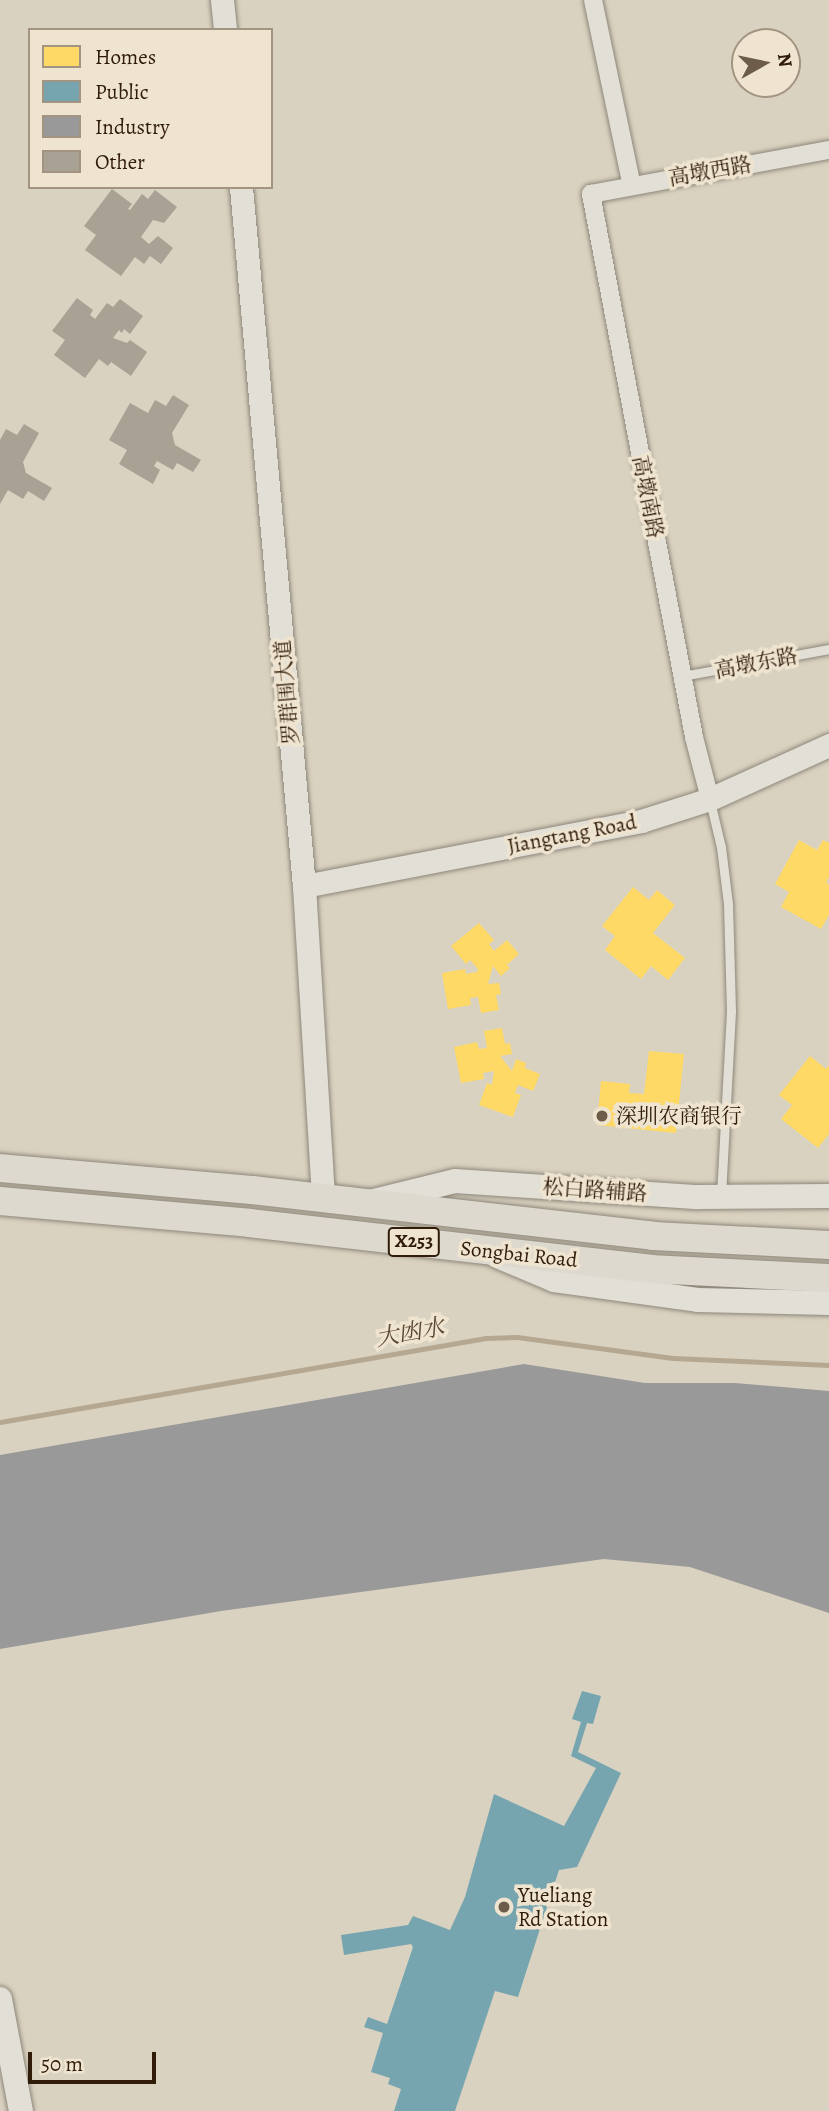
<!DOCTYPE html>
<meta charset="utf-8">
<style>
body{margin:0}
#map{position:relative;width:829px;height:2111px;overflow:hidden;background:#dad2c0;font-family:Alegreya,"Noto Serif SC",serif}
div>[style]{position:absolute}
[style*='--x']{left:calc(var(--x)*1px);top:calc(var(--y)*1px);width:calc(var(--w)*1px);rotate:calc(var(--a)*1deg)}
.homes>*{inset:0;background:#ffd966}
.public>*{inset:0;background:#76a5af}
.industry>*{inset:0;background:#999}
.stream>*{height:5px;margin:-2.5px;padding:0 2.5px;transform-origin:2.5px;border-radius:2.5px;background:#b6a890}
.building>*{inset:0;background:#a8a194}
.roads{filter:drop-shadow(0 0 2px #8e877a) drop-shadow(0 0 2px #8e877a)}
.service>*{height:9px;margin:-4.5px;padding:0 4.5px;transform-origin:4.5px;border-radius:4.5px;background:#e2dfd6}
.minor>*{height:18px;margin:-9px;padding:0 9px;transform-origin:9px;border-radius:9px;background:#e2dfd6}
.tertiary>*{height:23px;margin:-11.5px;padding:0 11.5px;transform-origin:11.5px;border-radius:11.5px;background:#e2dfd6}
.secondary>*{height:24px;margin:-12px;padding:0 12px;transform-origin:12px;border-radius:12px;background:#e2dfd6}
.primary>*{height:28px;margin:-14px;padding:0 14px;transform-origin:14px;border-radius:14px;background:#ddd9cf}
.dots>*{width:19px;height:19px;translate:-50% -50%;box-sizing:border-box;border:4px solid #eee4d0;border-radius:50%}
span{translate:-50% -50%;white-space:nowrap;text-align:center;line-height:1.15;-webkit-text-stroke:7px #eee4d0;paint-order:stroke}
.shield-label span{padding:2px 5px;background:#eee4d0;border:2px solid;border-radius:5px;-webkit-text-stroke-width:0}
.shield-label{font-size:19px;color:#301c08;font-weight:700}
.street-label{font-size:21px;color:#301c08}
.poi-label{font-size:21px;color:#301c08}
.left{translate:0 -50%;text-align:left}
.water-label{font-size:23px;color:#5a4730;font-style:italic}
.legend{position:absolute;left:28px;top:28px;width:245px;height:161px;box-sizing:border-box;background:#eee4d0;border:2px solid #a29480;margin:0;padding:9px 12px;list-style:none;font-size:21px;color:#301c08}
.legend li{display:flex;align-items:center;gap:14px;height:35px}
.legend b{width:35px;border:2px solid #a29480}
.north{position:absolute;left:731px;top:28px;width:70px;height:70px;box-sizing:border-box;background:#eee4d0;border:2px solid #a29480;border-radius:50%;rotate:81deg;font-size:19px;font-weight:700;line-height:28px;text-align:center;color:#301c08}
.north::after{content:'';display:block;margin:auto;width:24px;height:32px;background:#6c5c48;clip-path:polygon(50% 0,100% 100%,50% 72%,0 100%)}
.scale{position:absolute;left:28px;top:2052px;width:128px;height:32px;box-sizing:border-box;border:4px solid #301c08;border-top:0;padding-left:9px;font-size:21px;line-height:24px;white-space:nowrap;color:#301c08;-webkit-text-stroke:5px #eee4d0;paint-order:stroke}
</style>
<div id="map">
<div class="homes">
<div style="clip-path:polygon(799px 840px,817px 850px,823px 840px,829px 843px,829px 877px,826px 883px,829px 884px,829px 915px,821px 929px,781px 907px,789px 892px,775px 884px)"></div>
<div style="clip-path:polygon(633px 887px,649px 900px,657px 890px,675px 905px,653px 933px,685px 958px,668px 980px,651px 966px,641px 979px,605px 950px,615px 936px,602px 926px)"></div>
<div style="clip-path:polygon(479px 923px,494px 940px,489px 944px,494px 951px,507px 940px,519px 954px,507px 965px,510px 968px,501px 976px,493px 966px,488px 984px,499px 983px,501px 994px,496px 995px,499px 1010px,481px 1013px,478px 997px,470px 998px,471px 1005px,448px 1009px,442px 973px,465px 969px,466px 974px,477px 972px,478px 969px,470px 960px,466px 964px,451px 946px)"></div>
<div style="clip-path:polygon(502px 1028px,505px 1044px,510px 1043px,512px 1054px,500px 1056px,512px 1071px,516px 1059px,526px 1063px,525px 1068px,540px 1074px,533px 1091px,518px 1085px,515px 1093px,521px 1095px,513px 1117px,479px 1105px,487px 1083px,492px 1085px,494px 1071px,483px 1073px,484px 1079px,461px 1083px,454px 1047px,477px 1042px,479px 1049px,487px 1048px,484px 1031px)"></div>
<div style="clip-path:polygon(649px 1051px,684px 1054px,676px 1133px,597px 1125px,601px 1081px,630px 1084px,629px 1093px,644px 1094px)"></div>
<div style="clip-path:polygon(810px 1056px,826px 1069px,829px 1065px,829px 1134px,818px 1148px,781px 1119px,792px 1105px,779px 1095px)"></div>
</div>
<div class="public">
<div style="clip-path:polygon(582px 1691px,601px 1696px,593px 1724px,587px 1723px,578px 1752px,621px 1773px,577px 1867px,559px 1870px,518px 1997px,495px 1991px,455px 2111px,394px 2111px,401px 2089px,388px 2084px,390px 2078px,371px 2072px,383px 2033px,364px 2027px,368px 2017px,387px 2024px,413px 1947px,411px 1944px,344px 1955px,341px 1935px,408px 1925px,413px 1916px,450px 1930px,465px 1897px,494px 1794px,564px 1826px,596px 1768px,571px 1756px,581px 1722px,572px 1719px)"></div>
</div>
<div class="industry">
<div style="clip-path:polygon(524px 1364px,645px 1383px,735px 1383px,829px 1391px,829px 1613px,690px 1567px,604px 1559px,221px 1611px,0 1649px,0 1455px)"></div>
</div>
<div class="stream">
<div style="--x:0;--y:1422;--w:493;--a:-9.8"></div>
<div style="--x:486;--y:1338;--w:31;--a:-2"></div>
<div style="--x:517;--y:1337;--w:157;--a:7.7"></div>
<div style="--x:673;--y:1358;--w:156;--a:2.6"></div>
</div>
<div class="building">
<div style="clip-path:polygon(112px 189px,132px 204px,128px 209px,130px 210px,142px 194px,148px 199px,155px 190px,177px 207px,164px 223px,153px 220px,141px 237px,149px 244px,158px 236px,173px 248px,161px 264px,150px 256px,144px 264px,135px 257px,121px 276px,85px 250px,96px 235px,84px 226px)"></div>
<div style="clip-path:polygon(77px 298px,93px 310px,90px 315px,95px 319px,107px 303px,113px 307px,120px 299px,143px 316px,130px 334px,124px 329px,122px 333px,119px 330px,113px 338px,127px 343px,130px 340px,147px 352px,131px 376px,111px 362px,108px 366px,99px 359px,85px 378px,54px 355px,65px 340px,52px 331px)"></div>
<div style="clip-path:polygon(173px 395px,189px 405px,172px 433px,175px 445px,201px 460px,193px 472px,177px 463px,173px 470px,157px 461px,154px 466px,160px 470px,153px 484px,119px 464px,127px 450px,109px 440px,130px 403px,148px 413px,155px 400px,166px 406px)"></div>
<div style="clip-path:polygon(24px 424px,39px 433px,23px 462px,26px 473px,52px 488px,44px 501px,28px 491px,23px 499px,8px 490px,0 504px,0 440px,6px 429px,17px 435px)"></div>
</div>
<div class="roads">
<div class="service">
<div style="--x:682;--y:676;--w:149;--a:-10.4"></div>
<div style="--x:710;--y:801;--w:47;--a:76.6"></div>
<div style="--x:721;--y:847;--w:57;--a:83"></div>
<div style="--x:728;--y:904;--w:107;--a:88.4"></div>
<div style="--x:731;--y:1011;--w:184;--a:93.1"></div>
</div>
<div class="minor">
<div style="--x:593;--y:0;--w:190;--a:78.2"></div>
<div style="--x:710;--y:799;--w:64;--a:-104.5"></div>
<div style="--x:694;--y:737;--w:553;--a:-100.74"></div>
<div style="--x:591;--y:194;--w:242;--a:-10.5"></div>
</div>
<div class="tertiary">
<div style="--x:222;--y:0;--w:30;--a:84"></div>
<div style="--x:241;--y:187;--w:702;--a:84.85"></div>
<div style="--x:304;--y:886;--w:313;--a:86.5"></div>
<div style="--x:304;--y:886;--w:343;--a:-10.9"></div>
<div style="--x:641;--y:821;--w:72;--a:-17.7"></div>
<div style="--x:710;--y:799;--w:131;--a:-24.4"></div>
</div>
<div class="secondary">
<div style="--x:374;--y:1201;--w:83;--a:-13.9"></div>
<div style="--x:455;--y:1181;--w:244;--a:3.8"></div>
<div style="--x:698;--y:1197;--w:131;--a:-0.4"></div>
<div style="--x:497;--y:1256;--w:62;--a:22.8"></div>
<div style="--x:554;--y:1280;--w:145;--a:7.9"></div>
<div style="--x:698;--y:1300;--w:131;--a:1.3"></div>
<div style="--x:0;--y:1999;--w:114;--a:79.4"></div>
</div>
<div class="primary">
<div style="--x:0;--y:1168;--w:253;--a:5"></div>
<div style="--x:252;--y:1190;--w:404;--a:6.5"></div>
<div style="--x:653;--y:1236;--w:176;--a:2.9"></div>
<div style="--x:0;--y:1201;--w:250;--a:5"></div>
<div style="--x:249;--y:1223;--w:404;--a:6.5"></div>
<div style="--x:650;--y:1269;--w:179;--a:2.9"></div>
</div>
</div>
<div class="dots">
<div style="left:602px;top:1116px;background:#6c5c48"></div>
<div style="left:504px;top:1907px;background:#6c5c48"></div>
</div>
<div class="shield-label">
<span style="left:414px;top:1242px">X253</span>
</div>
<div class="street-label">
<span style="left:710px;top:171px;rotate:-10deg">高墩西路</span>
<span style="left:648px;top:497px;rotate:79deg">高墩南路</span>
<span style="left:756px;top:663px;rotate:-11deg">高墩东路</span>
<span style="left:287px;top:692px;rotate:-95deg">罗群围大道</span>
<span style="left:572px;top:834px;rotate:-11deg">Jiangtang Road</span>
<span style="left:595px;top:1190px;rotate:4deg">松白路辅路</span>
<span style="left:519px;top:1254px;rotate:6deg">Songbai Road</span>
</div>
<div class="poi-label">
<span class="left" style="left:616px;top:1116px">深圳农商银行</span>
<span class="left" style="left:518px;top:1907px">Yueliang<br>Rd Station</span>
</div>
<div class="water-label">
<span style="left:410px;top:1333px;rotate:-10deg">大凼水</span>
</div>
<ul class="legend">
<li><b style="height:19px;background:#ffd966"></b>Homes</li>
<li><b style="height:19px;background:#76a5af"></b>Public</li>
<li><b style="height:19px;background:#999"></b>Industry</li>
<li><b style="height:19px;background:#a8a194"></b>Other</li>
</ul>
<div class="north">N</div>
<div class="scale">50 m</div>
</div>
